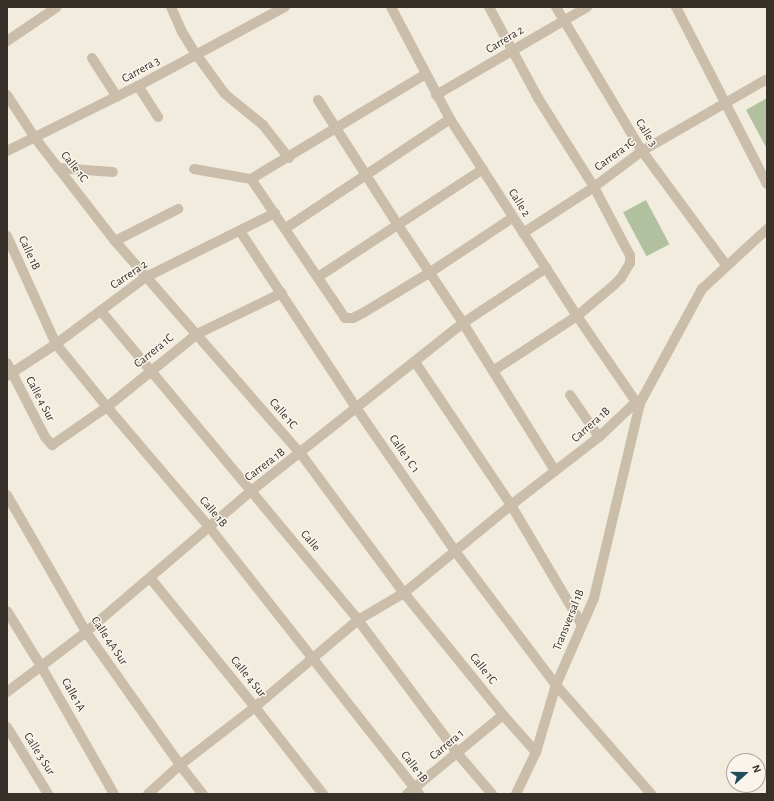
<!DOCTYPE html>
<style>
body{margin:0}
#map{position:relative;width:774px;height:801px;overflow:hidden;background:#f2ecdf;font-family:"Alegreya Sans",sans-serif}
div>[style]{position:absolute}
[style*='--x']{left:calc(var(--x)*1px);top:calc(var(--y)*1px);width:calc(var(--w)*1px);rotate:calc(var(--a)*1deg)}
.green>*{inset:0;background:#b1c19f;transform-origin:0 0}
.minor>*{height:10px;margin:-5px;padding:0 5px;transform-origin:5px;border-radius:5px;background:#cabeab}
span{translate:-50% -50%;white-space:nowrap;text-align:center;line-height:1.15;-webkit-text-stroke:3px #faf5ec;paint-order:stroke}
.street-label{font-size:12px;color:#38312a}
.frame{position:absolute;inset:0;border:8px solid #38312a;pointer-events:none}
.north{position:absolute;left:726px;top:753px;width:40px;height:40px;box-sizing:border-box;background:#faf5ec;border:1px solid #aca79e;border-radius:50%;rotate:69deg;font-size:11px;font-weight:700;line-height:16px;text-align:center;color:#38312a}
.north::after{content:'';display:block;margin:auto;width:14px;height:18px;background:#204d59;clip-path:polygon(50% 0,100% 100%,50% 72%,0 100%)}
</style>
<div id="map">
<div class="green">
<div style="clip-path:polygon(767px 98px,767px 149px,746px 110px)"></div>
<div style="left:646px;top:200px;width:50px;height:26px;rotate:62deg"></div>
</div>
<div class="minor">
<div style="--x:171;--y:7;--w:27;--a:66"></div>
<div style="--x:182;--y:32;--w:26;--a:58"></div>
<div style="--x:196;--y:54;--w:49;--a:54.1"></div>
<div style="--x:225;--y:94;--w:49;--a:39.2"></div>
<div style="--x:263;--y:125;--w:42;--a:51.8"></div>
<div style="--x:391;--y:7;--w:127;--a:62.2"></div>
<div style="--x:450;--y:119;--w:234;--a:57.2"></div>
<div style="--x:577;--y:316;--w:104;--a:55.5"></div>
<div style="--x:636;--y:402;--w:4;--a:14"></div>
<div style="--x:489;--y:7;--w:103;--a:61.7"></div>
<div style="--x:538;--y:98;--w:105;--a:57.8"></div>
<div style="--x:594;--y:187;--w:69;--a:62.3"></div>
<div style="--x:626;--y:248;--w:8;--a:60"></div>
<div style="--x:630;--y:255;--w:8;--a:90"></div>
<div style="--x:630;--y:263;--w:17;--a:121"></div>
<div style="--x:621;--y:278;--w:10;--a:135"></div>
<div style="--x:614;--y:285;--w:48;--a:140"></div>
<div style="--x:577;--y:316;--w:100;--a:146.8"></div>
<div style="--x:556;--y:7;--w:168;--a:59.2"></div>
<div style="--x:642;--y:151;--w:142;--a:53.6"></div>
<div style="--x:676;--y:7;--w:199;--a:62.8"></div>
<div style="--x:7;--y:41;--w:60;--a:-34.2"></div>
<div style="--x:92;--y:58;--w:46;--a:57.3"></div>
<div style="--x:138;--y:86;--w:37;--a:57"></div>
<div style="--x:7;--y:95;--w:51;--a:56.9"></div>
<div style="--x:35;--y:138;--w:130;--a:52.2"></div>
<div style="--x:115;--y:241;--w:283;--a:48.9"></div>
<div style="--x:301;--y:454;--w:173;--a:53.5"></div>
<div style="--x:404;--y:593;--w:157;--a:50.9"></div>
<div style="--x:503;--y:715;--w:50;--a:48.3"></div>
<div style="--x:436;--y:95;--w:175;--a:-30.2"></div>
<div style="--x:318;--y:100;--w:148;--a:57.4"></div>
<div style="--x:398;--y:225;--w:118;--a:56.4"></div>
<div style="--x:463;--y:323;--w:174;--a:58.1"></div>
<div style="--x:7;--y:151;--w:146;--a:-26.4"></div>
<div style="--x:138;--y:86;--w:167;--a:-28.3"></div>
<div style="--x:58;--y:168;--w:55;--a:4.2"></div>
<div style="--x:194;--y:169;--w:58;--a:10"></div>
<div style="--x:251;--y:179;--w:204;--a:-31"></div>
<div style="--x:251;--y:179;--w:168;--a:55.9"></div>
<div style="--x:345;--y:318;--w:8;--a:0"></div>
<div style="--x:353;--y:318;--w:11;--a:-27"></div>
<div style="--x:363;--y:313;--w:77;--a:-31.2"></div>
<div style="--x:429;--y:273;--w:100;--a:-33.5"></div>
<div style="--x:286;--y:228;--w:197;--a:-33.6"></div>
<div style="--x:240;--y:231;--w:213;--a:56.7"></div>
<div style="--x:357;--y:409;--w:173;--a:55.4"></div>
<div style="--x:455;--y:551;--w:168;--a:53"></div>
<div style="--x:556;--y:685;--w:145;--a:48.9"></div>
<div style="--x:523;--y:233;--w:85;--a:-32.9"></div>
<div style="--x:594;--y:187;--w:60;--a:-36.9"></div>
<div style="--x:642;--y:151;--w:144;--a:-29.9"></div>
<div style="--x:7;--y:236;--w:119;--a:65.6"></div>
<div style="--x:56;--y:344;--w:81;--a:51"></div>
<div style="--x:107;--y:407;--w:159;--a:49.6"></div>
<div style="--x:210;--y:528;--w:338;--a:51.8"></div>
<div style="--x:115;--y:241;--w:71;--a:-26.9"></div>
<div style="--x:318;--y:277;--w:197;--a:-33.2"></div>
<div style="--x:101;--y:311;--w:402;--a:50.2"></div>
<div style="--x:358;--y:620;--w:166;--a:53.3"></div>
<div style="--x:457;--y:753;--w:54;--a:49.5"></div>
<div style="--x:415;--y:362;--w:172;--a:56.1"></div>
<div style="--x:511;--y:505;--w:139;--a:59.4"></div>
<div style="--x:7;--y:363;--w:83;--a:62.8"></div>
<div style="--x:45;--y:437;--w:11;--a:49"></div>
<div style="--x:52;--y:445;--w:67;--a:-34.6"></div>
<div style="--x:107;--y:407;--w:116;--a:-39"></div>
<div style="--x:197;--y:334;--w:94;--a:-25.8"></div>
<div style="--x:7;--y:376;--w:59;--a:-33.1"></div>
<div style="--x:56;--y:344;--w:112;--a:-36.7"></div>
<div style="--x:146;--y:277;--w:144;--a:-26.4"></div>
<div style="--x:570;--y:395;--w:51;--a:55.4"></div>
<div style="--x:7;--y:495;--w:158;--a:60"></div>
<div style="--x:86;--y:632;--w:163;--a:54.7"></div>
<div style="--x:180;--y:765;--w:37;--a:52"></div>
<div style="--x:151;--y:579;--w:165;--a:50.9"></div>
<div style="--x:255;--y:707;--w:110;--a:52"></div>
<div style="--x:7;--y:611;--w:65;--a:58.3"></div>
<div style="--x:41;--y:666;--w:147;--a:60.3"></div>
<div style="--x:7;--y:692;--w:99;--a:-37.2"></div>
<div style="--x:86;--y:632;--w:217;--a:-40.5"></div>
<div style="--x:251;--y:491;--w:270;--a:-38.4"></div>
<div style="--x:463;--y:323;--w:100;--a:-33.5"></div>
<div style="--x:7;--y:727;--w:79;--a:58.5"></div>
<div style="--x:148;--y:794;--w:43;--a:-42.2"></div>
<div style="--x:180;--y:765;--w:95;--a:-37.7"></div>
<div style="--x:255;--y:707;--w:135;--a:-40.2"></div>
<div style="--x:358;--y:620;--w:53;--a:-30.4"></div>
<div style="--x:404;--y:593;--w:139;--a:-39.4"></div>
<div style="--x:511;--y:505;--w:111;--a:-37.7"></div>
<div style="--x:599;--y:437;--w:51;--a:-43.4"></div>
<div style="--x:407;--y:794;--w:124;--a:-39.5"></div>
<div style="--x:516;--y:794;--w:47;--a:-64.5"></div>
<div style="--x:536;--y:752;--w:70;--a:-73.4"></div>
<div style="--x:556;--y:685;--w:95;--a:-66.4"></div>
<div style="--x:594;--y:598;--w:200;--a:-76.7"></div>
<div style="--x:640;--y:403;--w:130;--a:-61.5"></div>
<div style="--x:702;--y:289;--w:88;--a:-42.7"></div>
</div>
<div class="street-label">
<span style="left:505px;top:40px;rotate:-31deg">Carrera 2</span>
<span style="left:141px;top:70px;rotate:-29deg">Carrera 3</span>
<span style="left:646px;top:133px;rotate:58deg">Calle 3</span>
<span style="left:615px;top:155px;rotate:-36deg">Carrera 1C</span>
<span style="left:74px;top:167px;rotate:52deg">Calle 1C</span>
<span style="left:519px;top:203px;rotate:58deg">Calle 2</span>
<span style="left:29px;top:253px;rotate:65deg">Calle 1B</span>
<span style="left:129px;top:275px;rotate:-34deg">Carrera 2</span>
<span style="left:154px;top:351px;rotate:-39deg">Carrera 1C</span>
<span style="left:40px;top:399px;rotate:62deg">Calle 4 Sur</span>
<span style="left:283px;top:414px;rotate:49deg">Calle 1C</span>
<span style="left:591px;top:425px;rotate:-41deg">Carrera 1B</span>
<span style="left:404px;top:454px;rotate:55deg">Calle 1 C 1</span>
<span style="left:265px;top:465px;rotate:-37deg">Carrera 1B</span>
<span style="left:213px;top:512px;rotate:50deg">Calle 1B</span>
<span style="left:310px;top:541px;rotate:50deg">Calle</span>
<span style="left:569px;top:620px;rotate:-68deg">Transversal 1B</span>
<span style="left:109px;top:641px;rotate:56deg">Calle 4A Sur</span>
<span style="left:483px;top:669px;rotate:51deg">Calle 1C</span>
<span style="left:248px;top:677px;rotate:51deg">Calle 4 Sur</span>
<span style="left:73px;top:695px;rotate:61deg">Calle 1A</span>
<span style="left:447px;top:745px;rotate:-40deg">Carrera 1</span>
<span style="left:39px;top:754px;rotate:58deg">Calle 3 Sur</span>
<span style="left:414px;top:767px;rotate:52deg">Calle 1B</span>
</div>
<div class="frame"></div>
<div class="north">N</div>
</div>
